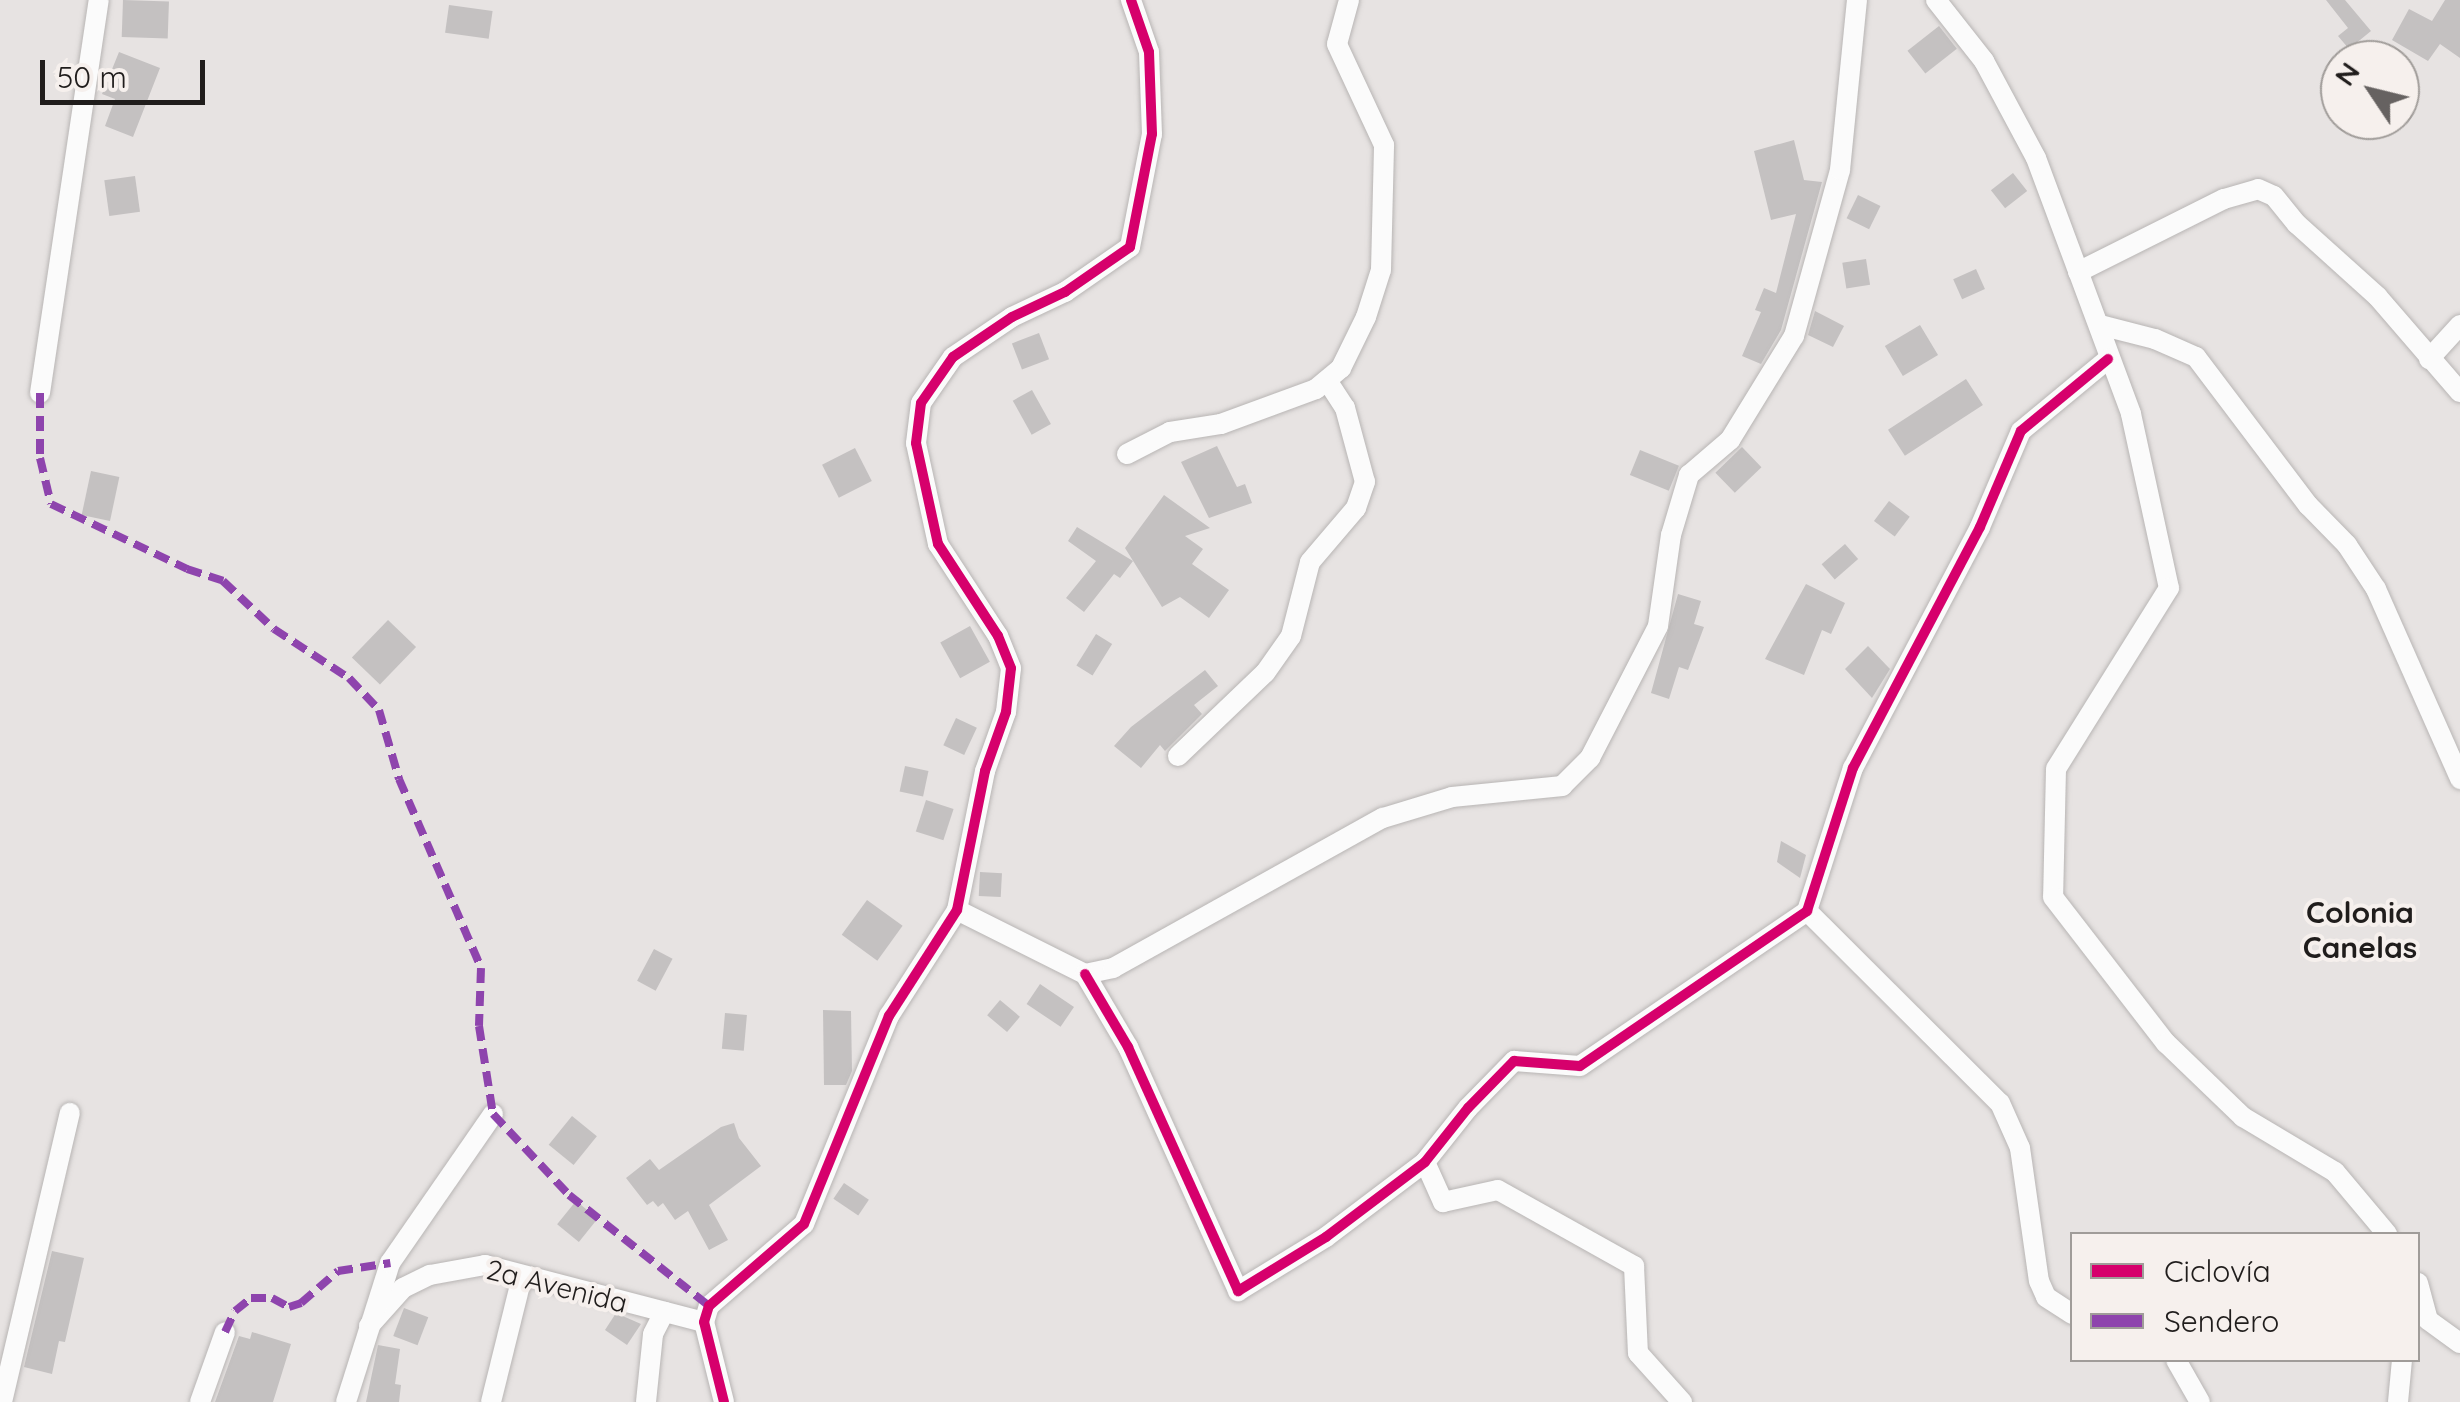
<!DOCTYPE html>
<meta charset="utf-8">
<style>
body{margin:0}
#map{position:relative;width:2460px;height:1402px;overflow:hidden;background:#e7e3e2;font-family:Quicksand,sans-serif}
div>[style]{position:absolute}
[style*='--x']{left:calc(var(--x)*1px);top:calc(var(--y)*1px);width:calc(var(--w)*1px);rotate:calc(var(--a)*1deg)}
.building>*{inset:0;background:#c4c1c1;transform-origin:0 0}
.roads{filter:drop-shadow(0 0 2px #b8b5b4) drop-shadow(0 0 2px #b8b5b4)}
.minor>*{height:20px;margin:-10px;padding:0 10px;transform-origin:10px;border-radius:10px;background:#fbfbfb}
.quiet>*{height:8px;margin-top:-4px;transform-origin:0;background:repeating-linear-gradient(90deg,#8e44ad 0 15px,transparent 0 23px)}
.cycleway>*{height:10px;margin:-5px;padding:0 5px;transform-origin:5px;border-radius:5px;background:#d6006c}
span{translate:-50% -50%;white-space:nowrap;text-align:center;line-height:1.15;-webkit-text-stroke:8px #f6f0ed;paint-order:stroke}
.street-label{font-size:28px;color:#201d1c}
.neighbourhood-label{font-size:30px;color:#201d1c;font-weight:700}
.legend{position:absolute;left:2070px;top:1232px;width:350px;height:130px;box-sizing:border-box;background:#f6f0ed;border:2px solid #a09c99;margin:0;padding:12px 18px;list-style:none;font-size:30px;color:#201d1c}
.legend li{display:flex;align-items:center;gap:20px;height:50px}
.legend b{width:50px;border:2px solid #a09c99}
.north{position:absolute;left:2320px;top:40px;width:100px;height:100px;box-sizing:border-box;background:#f6f0ed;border:2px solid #a09c99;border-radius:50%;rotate:305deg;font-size:28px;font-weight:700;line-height:40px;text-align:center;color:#201d1c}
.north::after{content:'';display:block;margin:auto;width:35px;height:45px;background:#666261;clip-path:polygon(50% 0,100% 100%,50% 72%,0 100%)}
.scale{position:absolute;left:40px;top:60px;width:165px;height:45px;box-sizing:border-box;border:5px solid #201d1c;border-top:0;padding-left:12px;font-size:30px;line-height:35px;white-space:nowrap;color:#201d1c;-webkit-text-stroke:8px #f6f0ed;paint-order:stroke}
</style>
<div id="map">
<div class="building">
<div style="left:123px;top:0;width:46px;height:37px;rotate:2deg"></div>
<div style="clip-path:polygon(2326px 0,2345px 0,2371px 31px,2349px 49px,2338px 36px,2348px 28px)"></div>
<div style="clip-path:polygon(2445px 0,2460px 0,2460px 58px,2440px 44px,2428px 61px,2392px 40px,2409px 9px,2432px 21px)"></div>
<div style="left:449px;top:5px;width:44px;height:28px;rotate:8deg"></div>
<div style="left:1939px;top:26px;width:29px;height:40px;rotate:52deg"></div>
<div style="clip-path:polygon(119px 52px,160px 68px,133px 137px,105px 126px,115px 99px,102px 94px)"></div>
<div style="clip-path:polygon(1794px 140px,1804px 180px,1822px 182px,1781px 330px,1761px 364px,1742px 356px,1761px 312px,1755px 310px,1764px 288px,1776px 293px,1796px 214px,1771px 220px,1754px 151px)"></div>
<div style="left:2013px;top:173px;width:23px;height:28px;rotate:52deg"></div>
<div style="left:135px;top:176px;width:36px;height:31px;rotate:82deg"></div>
<div style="left:1858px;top:195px;width:25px;height:26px;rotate:26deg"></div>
<div style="left:1866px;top:259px;width:26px;height:24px;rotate:81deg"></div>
<div style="left:1976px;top:269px;width:22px;height:25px;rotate:66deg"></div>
<div style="clip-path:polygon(1815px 311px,1844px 326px,1833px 347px,1808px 335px)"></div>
<div style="left:1920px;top:325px;width:35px;height:41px;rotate:59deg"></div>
<div style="left:1039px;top:333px;width:28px;height:29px;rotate:69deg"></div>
<div style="left:1966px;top:379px;width:31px;height:93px;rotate:57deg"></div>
<div style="left:1032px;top:390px;width:39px;height:22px;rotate:61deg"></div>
<div style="clip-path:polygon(1217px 446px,1237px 487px,1245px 484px,1252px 503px,1209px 518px,1181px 462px)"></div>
<div style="left:1742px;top:447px;width:28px;height:37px;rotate:46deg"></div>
<div style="left:855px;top:448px;width:37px;height:37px;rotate:63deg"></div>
<div style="left:1640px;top:450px;width:42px;height:27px;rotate:22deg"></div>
<div style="left:91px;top:471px;width:29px;height:45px;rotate:12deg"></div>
<div style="clip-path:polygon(1164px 495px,1210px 528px,1185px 536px,1203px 549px,1192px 564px,1229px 590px,1209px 618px,1180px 597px,1162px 607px,1125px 548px)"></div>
<div style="left:1889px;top:501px;width:26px;height:25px;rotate:37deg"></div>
<div style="clip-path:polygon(1077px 527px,1133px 561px,1120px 578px,1114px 574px,1084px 612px,1066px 598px,1096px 561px,1068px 541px)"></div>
<div style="left:1845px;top:544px;width:20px;height:31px;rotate:49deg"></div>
<div style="clip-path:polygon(1806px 584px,1845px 603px,1831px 634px,1822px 630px,1804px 675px,1765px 659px)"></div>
<div style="clip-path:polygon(1678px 594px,1701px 601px,1694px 624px,1704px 627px,1688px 670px,1679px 667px,1669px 699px,1651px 693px)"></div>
<div style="left:388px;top:620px;width:39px;height:52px;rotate:44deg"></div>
<div style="left:970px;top:626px;width:41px;height:34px;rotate:61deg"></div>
<div style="left:1096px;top:634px;width:19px;height:37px;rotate:32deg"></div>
<div style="clip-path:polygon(1868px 646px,1890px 669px,1872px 698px,1845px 669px)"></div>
<div style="clip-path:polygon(1205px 670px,1218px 686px,1194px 705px,1202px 714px,1165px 751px,1160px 745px,1141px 768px,1114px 746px,1131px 727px)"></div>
<div style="left:956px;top:718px;width:23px;height:30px;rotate:25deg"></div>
<div style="left:905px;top:766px;width:24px;height:26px;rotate:12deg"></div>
<div style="left:926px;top:800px;width:29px;height:33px;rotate:18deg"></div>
<div style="clip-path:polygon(1781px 841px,1806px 855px,1800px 878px,1777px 862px)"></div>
<div style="left:980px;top:872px;width:22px;height:24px;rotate:3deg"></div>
<div style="left:867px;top:900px;width:44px;height:43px;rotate:36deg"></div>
<div style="left:654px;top:949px;width:21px;height:36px;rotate:28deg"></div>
<div style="left:1040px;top:984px;width:41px;height:24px;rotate:34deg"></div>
<div style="left:1000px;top:1000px;width:26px;height:20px;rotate:40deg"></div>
<div style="clip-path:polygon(823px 1010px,851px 1011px,852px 1071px,846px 1085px,824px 1085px)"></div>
<div style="left:725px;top:1013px;width:22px;height:36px;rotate:5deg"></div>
<div style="left:572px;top:1116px;width:32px;height:37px;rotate:39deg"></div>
<div style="clip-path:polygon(734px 1123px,739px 1138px,761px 1166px,709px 1205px,728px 1240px,709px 1250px,688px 1211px,675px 1220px,663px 1203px,658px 1207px,653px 1201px,647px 1205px,626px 1178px,650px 1159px,659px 1170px,721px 1127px)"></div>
<div style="left:844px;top:1183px;width:30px;height:19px;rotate:34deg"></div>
<div style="left:576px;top:1201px;width:28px;height:30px;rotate:39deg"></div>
<div style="clip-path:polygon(52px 1251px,84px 1258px,65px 1342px,59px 1341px,52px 1374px,24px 1367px)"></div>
<div style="left:404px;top:1308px;width:26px;height:30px;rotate:21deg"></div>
<div style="clip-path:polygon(616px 1313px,641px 1324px,627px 1345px,605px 1330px)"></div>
<div style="clip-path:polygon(252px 1332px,291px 1344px,273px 1402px,215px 1402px,239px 1336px,250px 1339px)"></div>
<div style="clip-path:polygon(378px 1345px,400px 1349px,395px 1384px,401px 1385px,399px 1402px,366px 1402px)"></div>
</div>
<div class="roads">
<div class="minor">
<div style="--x:1936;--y:0;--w:78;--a:51.8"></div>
<div style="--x:1984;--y:61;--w:110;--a:61.8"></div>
<div style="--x:2036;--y:158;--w:273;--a:69.6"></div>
<div style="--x:2131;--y:414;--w:178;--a:77.7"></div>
<div style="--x:2169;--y:588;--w:213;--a:122"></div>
<div style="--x:2056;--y:769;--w:128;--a:91.3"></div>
<div style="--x:2053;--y:897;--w:185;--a:52.3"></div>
<div style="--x:2166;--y:1043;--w:107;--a:43.9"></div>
<div style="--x:2243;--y:1117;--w:107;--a:30.9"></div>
<div style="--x:2335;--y:1172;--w:81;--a:50"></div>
<div style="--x:2078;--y:272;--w:163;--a:-26.6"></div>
<div style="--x:2224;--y:199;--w:35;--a:-16"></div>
<div style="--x:2258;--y:189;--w:17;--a:24"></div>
<div style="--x:2274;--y:196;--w:36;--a:51"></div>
<div style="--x:2297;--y:224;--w:108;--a:42"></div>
<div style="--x:2377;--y:296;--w:127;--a:49.2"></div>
<div style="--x:2100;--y:325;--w:57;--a:14.3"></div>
<div style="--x:2155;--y:339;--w:45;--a:23.7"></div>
<div style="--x:2196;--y:357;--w:186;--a:52.9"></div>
<div style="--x:2308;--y:505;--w:56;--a:45.7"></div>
<div style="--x:2347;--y:545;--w:53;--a:56.6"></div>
<div style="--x:2376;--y:589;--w:208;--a:66.1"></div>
<div style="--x:2429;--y:359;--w:46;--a:-47.6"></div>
<div style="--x:40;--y:393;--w:397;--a:-81.5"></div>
<div style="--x:1127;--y:454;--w:48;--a:-27.1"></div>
<div style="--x:1170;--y:432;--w:52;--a:-8.9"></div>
<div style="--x:1221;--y:424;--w:101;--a:-20.2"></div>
<div style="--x:1316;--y:389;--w:33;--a:-40"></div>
<div style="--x:1341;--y:368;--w:57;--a:-63.9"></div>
<div style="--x:1366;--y:317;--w:49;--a:-72.3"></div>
<div style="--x:1381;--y:270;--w:125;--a:-88.6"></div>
<div style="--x:1384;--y:145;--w:111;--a:-115"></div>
<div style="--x:1337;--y:44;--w:46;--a:-74.7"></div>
<div style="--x:1178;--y:756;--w:120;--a:-43.7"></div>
<div style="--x:1265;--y:673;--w:45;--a:-54.9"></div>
<div style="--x:1291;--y:636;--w:76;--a:-75.6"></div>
<div style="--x:1310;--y:562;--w:71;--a:-49.6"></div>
<div style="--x:1356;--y:508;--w:28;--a:-71"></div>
<div style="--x:1365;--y:482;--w:77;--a:-105.1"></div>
<div style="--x:1345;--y:408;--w:33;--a:-123"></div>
<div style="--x:957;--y:910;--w:143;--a:26.6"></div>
<div style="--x:1085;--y:974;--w:29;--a:-12"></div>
<div style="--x:1113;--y:968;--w:309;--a:-29.1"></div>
<div style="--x:1383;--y:818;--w:72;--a:-16.9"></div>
<div style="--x:1452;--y:797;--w:111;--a:-5.7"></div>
<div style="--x:1562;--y:786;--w:40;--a:-45"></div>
<div style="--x:1590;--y:758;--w:148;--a:-62.7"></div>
<div style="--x:1658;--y:626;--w:92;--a:-81.9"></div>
<div style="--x:1671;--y:535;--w:63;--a:-73.3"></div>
<div style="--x:1689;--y:475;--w:54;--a:-40.5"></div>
<div style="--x:1730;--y:440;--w:122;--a:-58.4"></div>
<div style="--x:1794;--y:336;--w:172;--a:-74.5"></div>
<div style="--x:1840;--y:170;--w:171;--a:-84.3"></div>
<div style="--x:1807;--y:911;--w:272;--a:44.9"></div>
<div style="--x:2000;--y:1103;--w:49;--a:66"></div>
<div style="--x:2020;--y:1148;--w:134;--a:81.9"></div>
<div style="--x:2039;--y:1281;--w:17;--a:66"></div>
<div style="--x:2046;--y:1297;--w:31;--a:33"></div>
<div style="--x:1085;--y:974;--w:85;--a:59.5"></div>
<div style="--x:1128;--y:1047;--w:268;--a:65.7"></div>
<div style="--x:1238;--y:1291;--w:103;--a:-31.5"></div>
<div style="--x:1326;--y:1237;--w:124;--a:-37.1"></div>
<div style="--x:1425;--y:1162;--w:69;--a:-51.5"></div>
<div style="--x:1468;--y:1108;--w:66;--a:-45.6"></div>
<div style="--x:1514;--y:1061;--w:66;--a:4.3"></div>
<div style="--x:1580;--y:1066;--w:275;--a:-34.3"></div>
<div style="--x:1807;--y:911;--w:150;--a:-72.2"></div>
<div style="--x:1853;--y:768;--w:272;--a:-62.2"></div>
<div style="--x:1980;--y:527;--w:104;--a:-66.9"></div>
<div style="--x:2021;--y:431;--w:113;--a:-39.6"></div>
<div style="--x:1425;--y:1162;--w:44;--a:65.8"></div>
<div style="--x:1443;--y:1202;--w:56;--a:-12.3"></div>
<div style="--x:1498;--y:1190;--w:156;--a:29.2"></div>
<div style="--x:1634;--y:1266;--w:87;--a:87.4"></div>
<div style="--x:1638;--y:1353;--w:66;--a:48.1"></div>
<div style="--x:2418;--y:1283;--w:38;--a:75"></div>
<div style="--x:2428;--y:1320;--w:39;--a:36"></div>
<div style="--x:369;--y:1326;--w:51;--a:-48.2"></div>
<div style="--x:403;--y:1288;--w:30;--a:-26"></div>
<div style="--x:430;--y:1275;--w:56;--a:-10.3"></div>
<div style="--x:485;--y:1265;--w:226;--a:14.6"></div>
<div style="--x:2176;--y:1360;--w:48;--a:60.3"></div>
<div style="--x:2;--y:1402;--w:297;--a:-76.8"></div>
<div style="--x:200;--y:1402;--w:74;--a:-70.3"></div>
<div style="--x:346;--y:1402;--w:146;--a:-72.4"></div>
<div style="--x:390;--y:1263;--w:181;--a:-55.3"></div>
<div style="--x:491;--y:1402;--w:129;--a:-76.1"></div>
<div style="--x:646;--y:1402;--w:68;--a:-84.1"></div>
<div style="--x:653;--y:1334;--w:25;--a:-63"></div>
<div style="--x:724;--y:1402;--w:82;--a:-104"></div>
<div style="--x:704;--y:1322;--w:17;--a:-73"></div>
<div style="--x:709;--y:1306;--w:125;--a:-40.8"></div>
<div style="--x:804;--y:1224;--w:225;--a:-67.8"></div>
<div style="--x:889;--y:1016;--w:126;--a:-57.3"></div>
<div style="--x:957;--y:910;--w:142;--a:-78.6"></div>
<div style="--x:985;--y:771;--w:63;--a:-70.4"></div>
<div style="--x:1006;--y:712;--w:44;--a:-83.5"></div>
<div style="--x:1011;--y:668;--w:35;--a:-112"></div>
<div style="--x:998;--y:636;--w:110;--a:-123.1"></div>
<div style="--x:938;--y:544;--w:103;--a:-102.3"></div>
<div style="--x:916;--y:443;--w:40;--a:-82.9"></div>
<div style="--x:921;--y:403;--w:56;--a:-55.2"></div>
<div style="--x:953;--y:357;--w:71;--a:-34.1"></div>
<div style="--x:1012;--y:317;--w:59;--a:-25.3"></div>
<div style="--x:1065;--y:292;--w:79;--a:-34.7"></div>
<div style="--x:1130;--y:247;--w:115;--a:-79"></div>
<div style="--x:1152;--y:134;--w:82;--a:-92.1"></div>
<div style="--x:1149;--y:52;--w:55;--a:-109.1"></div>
<div style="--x:2398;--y:1402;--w:42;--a:-84.6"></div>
</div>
</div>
<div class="quiet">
<div style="--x:40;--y:393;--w:65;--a:90"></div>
<div style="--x:40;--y:458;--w:47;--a:76.6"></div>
<div style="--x:51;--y:504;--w:151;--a:25.5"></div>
<div style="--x:187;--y:569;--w:38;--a:18"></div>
<div style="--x:223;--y:581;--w:70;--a:43.3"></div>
<div style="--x:274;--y:629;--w:90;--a:33.2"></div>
<div style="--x:349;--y:678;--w:44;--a:46.8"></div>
<div style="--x:379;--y:710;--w:72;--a:73.8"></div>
<div style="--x:399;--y:779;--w:206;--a:66.5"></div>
<div style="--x:481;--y:968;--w:58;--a:92"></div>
<div style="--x:479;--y:1026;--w:89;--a:81"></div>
<div style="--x:493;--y:1114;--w:111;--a:46.8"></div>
<div style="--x:569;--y:1195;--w:179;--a:38.4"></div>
<div style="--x:225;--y:1332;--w:23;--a:-65"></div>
<div style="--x:235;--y:1311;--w:21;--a:-39"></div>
<div style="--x:251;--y:1298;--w:21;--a:0"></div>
<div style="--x:272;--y:1298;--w:19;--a:28"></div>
<div style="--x:289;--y:1307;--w:13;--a:-18"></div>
<div style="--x:301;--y:1303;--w:49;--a:-40.9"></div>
<div style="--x:338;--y:1271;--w:53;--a:-8.7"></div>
</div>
<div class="cycleway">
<div style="--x:1085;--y:974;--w:85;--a:59.5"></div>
<div style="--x:1128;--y:1047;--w:268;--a:65.7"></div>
<div style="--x:1238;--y:1291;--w:103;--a:-31.5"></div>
<div style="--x:1326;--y:1237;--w:124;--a:-37.1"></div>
<div style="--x:1425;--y:1162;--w:69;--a:-51.5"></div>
<div style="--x:1468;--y:1108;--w:66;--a:-45.6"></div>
<div style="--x:1514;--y:1061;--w:66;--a:4.3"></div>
<div style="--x:1580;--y:1066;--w:275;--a:-34.3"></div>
<div style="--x:1807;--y:911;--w:150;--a:-72.2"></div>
<div style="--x:1853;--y:768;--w:272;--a:-62.2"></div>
<div style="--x:1980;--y:527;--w:104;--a:-66.9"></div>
<div style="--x:2021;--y:431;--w:113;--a:-39.6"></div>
<div style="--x:724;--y:1402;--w:82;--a:-104"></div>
<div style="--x:704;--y:1322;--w:17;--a:-73"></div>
<div style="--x:709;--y:1306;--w:125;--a:-40.8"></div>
<div style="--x:804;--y:1224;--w:225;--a:-67.8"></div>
<div style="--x:889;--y:1016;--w:126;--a:-57.3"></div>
<div style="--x:957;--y:910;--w:142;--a:-78.6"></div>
<div style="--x:985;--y:771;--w:63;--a:-70.4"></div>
<div style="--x:1006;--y:712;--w:44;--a:-83.5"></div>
<div style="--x:1011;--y:668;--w:35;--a:-112"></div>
<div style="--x:998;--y:636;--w:110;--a:-123.1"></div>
<div style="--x:938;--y:544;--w:103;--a:-102.3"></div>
<div style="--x:916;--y:443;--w:40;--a:-82.9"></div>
<div style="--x:921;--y:403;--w:56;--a:-55.2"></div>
<div style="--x:953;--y:357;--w:71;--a:-34.1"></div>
<div style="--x:1012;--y:317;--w:59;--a:-25.3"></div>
<div style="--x:1065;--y:292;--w:79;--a:-34.7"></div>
<div style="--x:1130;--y:247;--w:115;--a:-79"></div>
<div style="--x:1152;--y:134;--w:82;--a:-92.1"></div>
<div style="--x:1149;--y:52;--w:55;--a:-109.1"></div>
</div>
<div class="street-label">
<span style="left:557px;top:1286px;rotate:14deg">2a Avenida</span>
</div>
<div class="neighbourhood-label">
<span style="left:2360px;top:929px">Colonia<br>Canelas</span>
</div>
<ul class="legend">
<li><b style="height:12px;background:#d6006c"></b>Ciclovía</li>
<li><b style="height:12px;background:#8e44ad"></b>Sendero</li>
</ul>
<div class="north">N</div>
<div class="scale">50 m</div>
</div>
